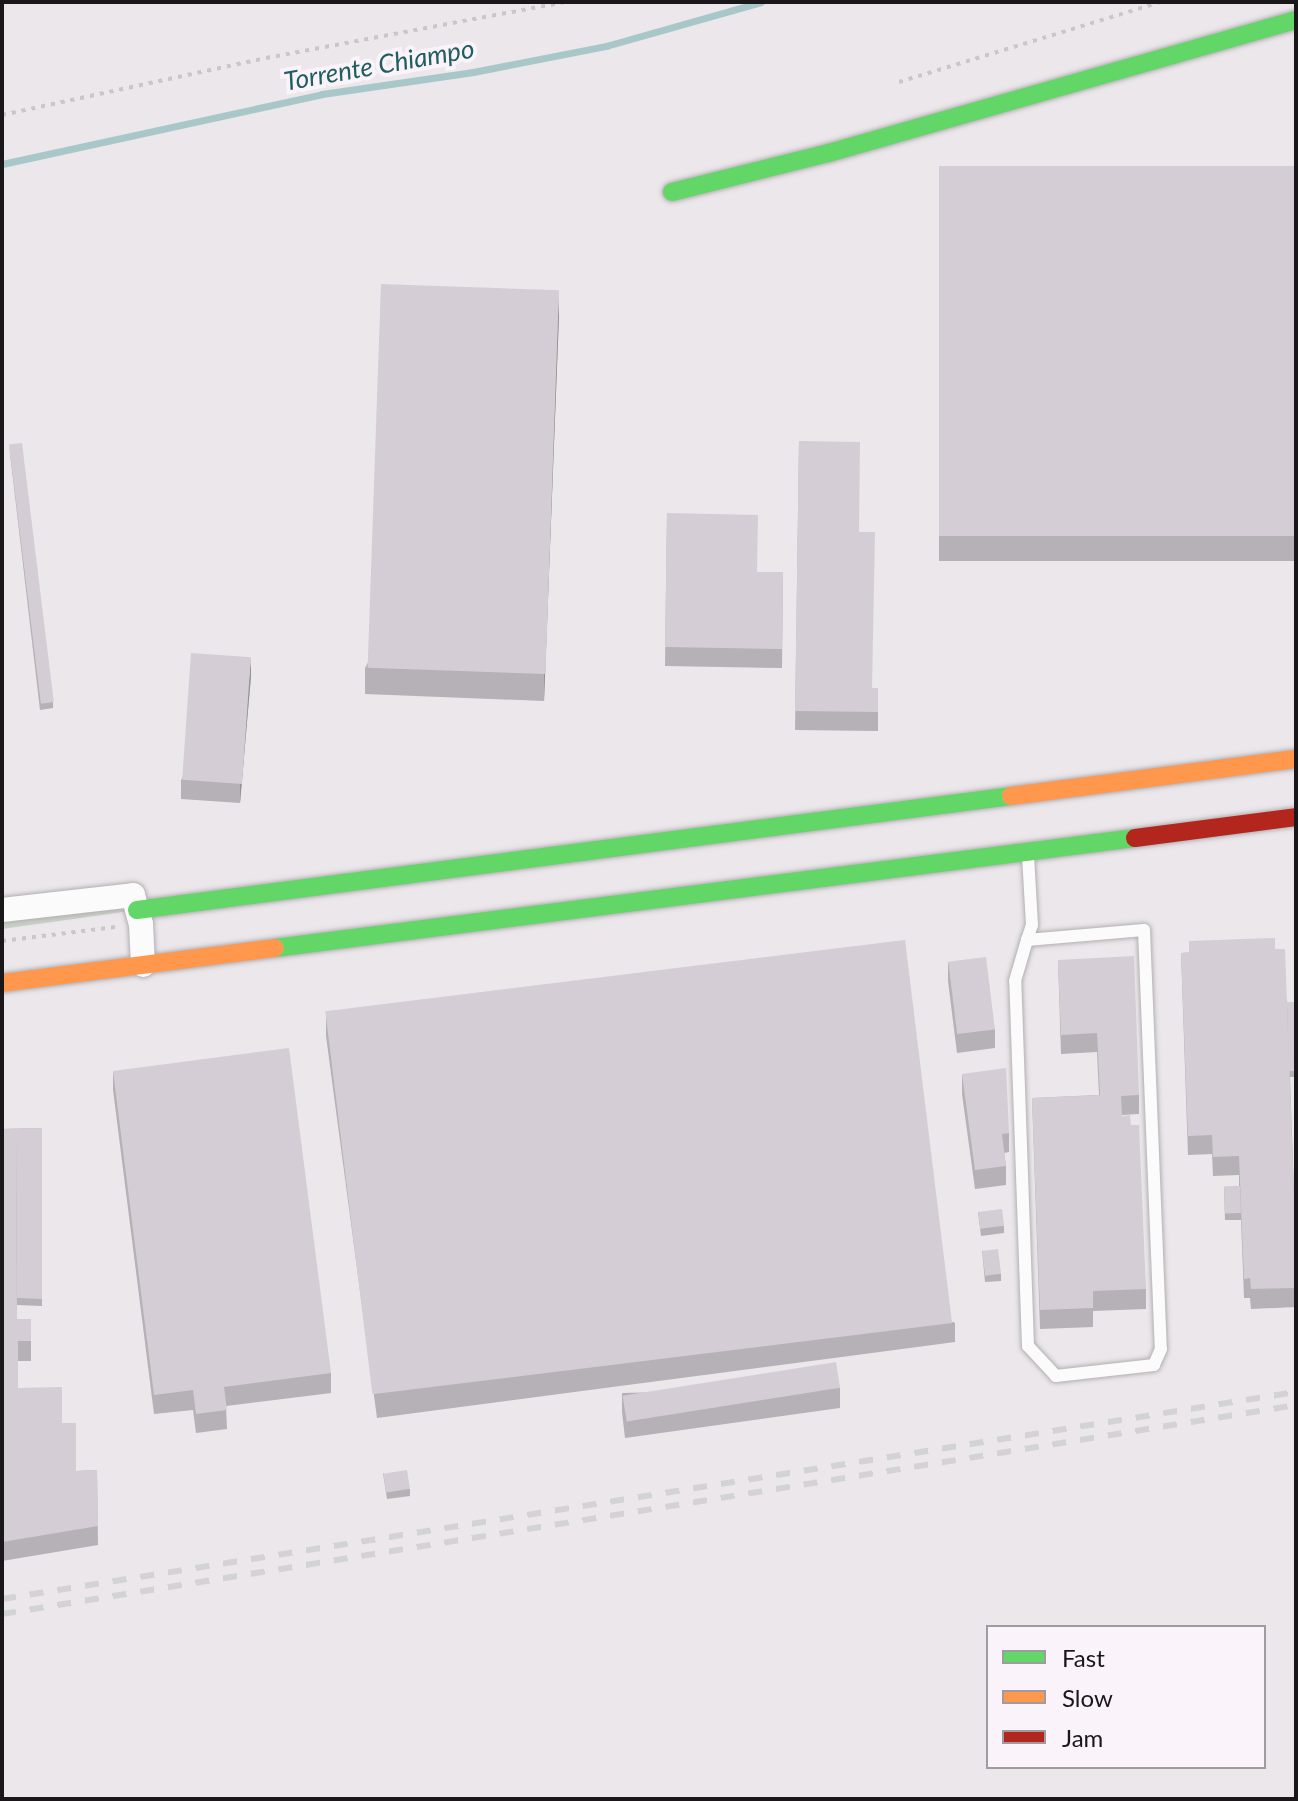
<!DOCTYPE html>
<style>
body{margin:0}
#map{position:relative;width:1298px;height:1801px;overflow:hidden;background:#ebe7eb;font-family:Lato,sans-serif}
div>[style]{position:absolute}
[style*='--x']{left:calc(var(--x)*1px);top:calc(var(--y)*1px);width:calc(var(--w)*1px);rotate:calc(var(--a)*1deg)}
.green>*{inset:0;background:#c8d2c6}
.stream>*{height:7px;margin:-3.5px;padding:0 3.5px;transform-origin:3.5px;border-radius:3.5px;background:#a8c7c8}
.path>*{height:4px;margin-top:-2px;transform-origin:0;background:repeating-linear-gradient(90deg,#c9c8c9 0 4px,transparent 0 10px)}
.roads{filter:drop-shadow(0 0 2px #b2afb2) drop-shadow(0 0 2px #b2afb2)}
.lane>*{height:12px;margin:-6px;padding:0 6px;transform-origin:6px;border-radius:6px;background:#fcfbfc}
.street>*{height:24px;margin:-12px;padding:0 12px;transform-origin:12px;border-radius:12px;background:#fcfbfc}
.fast>*{height:18px;margin:-9px;padding:0 9px;transform-origin:9px;border-radius:9px;background:#63d668}
.slow>*{height:18px;margin:-9px;padding:0 9px;transform-origin:9px;border-radius:9px;background:#ff974d}
.jam>*{height:18px;margin:-9px;padding:0 9px;transform-origin:9px;border-radius:9px;background:#b3261e}
.rail>*{height:6px;margin-top:-3px;transform-origin:0;background:repeating-linear-gradient(90deg,#d3d3d3 0 14px,transparent 0 28px)}
.wall>*{inset:0;background:#b6b0b7;transform-origin:0 0}
.shaded-wall>*{inset:0;background:#949095}
.building>*{inset:0;background:#d4cdd5;transform-origin:0 0}
span{translate:-50% -50%;white-space:nowrap;text-align:center;line-height:1.15;-webkit-text-stroke:8px #faf3fa;paint-order:stroke}
.water-label{font-size:26px;color:#205e5f;font-style:italic}
.frame{position:absolute;inset:0;border:4px solid #191719;pointer-events:none}
.legend{position:absolute;left:986px;top:1625px;width:280px;height:144px;box-sizing:border-box;background:#faf3fa;border:2px solid #a09ba0;margin:0;padding:10px 14px;list-style:none;font-size:24px;color:#191719}
.legend li{display:flex;align-items:center;gap:16px;height:40px}
.legend b{width:40px;border:2px solid #a09ba0}
</style>
<div id="map">
<div class="green">
<div style="clip-path:polygon(133px 895px,137px 910px,2px 929px,2px 910px)"></div>
</div>
<div class="stream">
<div style="--x:2;--y:164;--w:328;--a:-12.3"></div>
<div style="--x:322;--y:94;--w:153;--a:-8.3"></div>
<div style="--x:473;--y:72;--w:136;--a:-11.1"></div>
<div style="--x:606;--y:46;--w:161;--a:-15.8"></div>
</div>
<div class="path">
<div style="--x:899;--y:82;--w:274;--a:-17"></div>
<div style="--x:2;--y:115;--w:270;--a:-12.2"></div>
<div style="--x:266;--y:58;--w:303;--a:-10.6"></div>
<div style="--x:2;--y:941;--w:114;--a:-7.1"></div>
</div>
<div class="roads">
<div class="lane">
<div style="--x:1027;--y:940;--w:117;--a:-4.9"></div>
<div style="--x:1144;--y:930;--w:419;--a:87.7"></div>
<div style="--x:1161;--y:1349;--w:17;--a:114"></div>
<div style="--x:1154;--y:1365;--w:99;--a:173.6"></div>
<div style="--x:1056;--y:1376;--w:41;--a:-133"></div>
<div style="--x:1028;--y:1346;--w:365;--a:-92"></div>
<div style="--x:1015;--y:981;--w:43;--a:-73.7"></div>
<div style="--x:1027;--y:940;--w:16;--a:-72"></div>
<div style="--x:1032;--y:925;--w:70;--a:-93.3"></div>
</div>
<div class="street">
<div style="--x:2;--y:910;--w:132;--a:-6.5"></div>
<div style="--x:133;--y:895;--w:30;--a:75"></div>
<div style="--x:141;--y:924;--w:41;--a:87.2"></div>
</div>
<div class="fast">
<div style="--x:672;--y:192;--w:162;--a:-14"></div>
<div style="--x:829;--y:153;--w:486;--a:-15.9"></div>
<div style="--x:137;--y:910;--w:881;--a:-7.43"></div>
<div style="--x:275;--y:948;--w:867;--a:-7.29"></div>
</div>
<div class="slow">
<div style="--x:1011;--y:796;--w:287;--a:-7.4"></div>
<div style="--x:2;--y:983;--w:275;--a:-7.3"></div>
</div>
<div class="jam">
<div style="--x:1135;--y:838;--w:162;--a:-7.4"></div>
</div>
</div>
<div class="rail">
<div style="--x:2;--y:1599;--w:1310;--a:-9.09"></div>
<div style="--x:2;--y:1614;--w:1311;--a:-9.17"></div>
</div>
<div class="wall">
<div style="left:1296px;top:166px;width:395px;height:357px;rotate:90deg"></div>
<div style="clip-path:polygon(559px 316px,544px 701px,365px 694px,365px 668px)"></div>
<div style="clip-path:polygon(799px 441px,859px 532px,872px 688px,878px 688px,878px 731px,795px 730px)"></div>
<div style="clip-path:polygon(9px 445px,53px 702px,53px 708px,40px 710px)"></div>
<div style="clip-path:polygon(667px 513px,757px 572px,783px 572px,782px 668px,665px 666px)"></div>
<div style="clip-path:polygon(251px 676px,240px 803px,181px 799px,181px 780px)"></div>
<div style="clip-path:polygon(1275px 949px,1287px 1002px,1296px 1002px,1296px 1077px,1290px 1077px,1295px 1220px,1296px 1220px,1296px 1307px,1251px 1309px,1250px 1298px,1244px 1298px,1241px 1220px,1225px 1220px,1224px 1187px,1239px 1186px,1239px 1175px,1213px 1176px,1212px 1154px,1188px 1155px,1181px 953px)"></div>
<div style="clip-path:polygon(1058px 960px,1139px 1095px,1139px 1114px,1122px 1115px,1146px 1289px,1146px 1309px,1093px 1311px,1093px 1327px,1040px 1329px,1032px 1098px,1099px 1095px,1097px 1052px,1061px 1054px)"></div>
<div style="clip-path:polygon(948px 962px,995px 1029px,995px 1048px,957px 1053px,948px 981px)"></div>
<div style="clip-path:polygon(326px 1017px,955px 1323px,955px 1342px,377px 1418px,326px 1036px)"></div>
<div style="clip-path:polygon(113px 1071px,331px 1373px,331px 1393px,226px 1406px,227px 1429px,196px 1433px,193px 1410px,154px 1414px,113px 1090px)"></div>
<div style="clip-path:polygon(962px 1074px,1009px 1133px,1009px 1152px,1004px 1153px,1006px 1166px,1006px 1185px,975px 1189px,962px 1094px)"></div>
<div style="clip-path:polygon(42px 1128px,42px 1306px,17px 1305px,17px 1319px,31px 1319px,31px 1361px,18px 1361px,18px 1388px,62px 1423px,76px 1471px,97px 1470px,98px 1545px,2px 1561px,2px 1129px)"></div>
<div style="clip-path:polygon(978px 1212px,1004px 1226px,1004px 1233px,981px 1236px)"></div>
<div style="clip-path:polygon(982px 1250px,1001px 1274px,1001px 1281px,985px 1282px)"></div>
<div style="clip-path:polygon(840px 1388px,840px 1408px,625px 1438px,622px 1412px,622px 1393px)"></div>
<div style="clip-path:polygon(383px 1473px,410px 1489px,410px 1496px,387px 1499px)"></div>
</div>
<div class="shaded-wall">
<div style="clip-path:polygon(559px 291px,559px 316px,544px 701px,544px 675px)"></div>
<div style="clip-path:polygon(251px 657px,251px 676px,240px 803px,240px 784px)"></div>
</div>
<div class="building">
<div style="left:1296px;top:166px;width:370px;height:357px;rotate:90deg"></div>
<div style="left:381px;top:284px;width:178px;height:384px;rotate:2deg"></div>
<div style="clip-path:polygon(799px 441px,860px 442px,859px 532px,875px 532px,872px 688px,878px 688px,878px 712px,795px 711px)"></div>
<div style="left:22px;top:443px;width:261px;height:13px;rotate:83deg"></div>
<div style="clip-path:polygon(667px 513px,758px 515px,757px 572px,783px 572px,782px 649px,665px 647px)"></div>
<div style="left:191px;top:653px;width:60px;height:127px;rotate:4deg"></div>
<div style="clip-path:polygon(1275px 938px,1275px 949px,1285px 949px,1296px 1248px,1296px 1288px,1251px 1289px,1250px 1278px,1244px 1279px,1239px 1156px,1213px 1157px,1212px 1135px,1188px 1136px,1181px 953px,1189px 952px,1189px 941px)"></div>
<div style="left:905px;top:940px;width:386px;height:584px;rotate:83deg"></div>
<div style="clip-path:polygon(1134px 956px,1139px 1095px,1121px 1096px,1122px 1116px,1130px 1115px,1131px 1125px,1139px 1125px,1146px 1289px,1093px 1291px,1093px 1308px,1040px 1310px,1032px 1098px,1100px 1095px,1097px 1033px,1061px 1035px,1058px 960px)"></div>
<div style="left:986px;top:957px;width:73px;height:38px;rotate:83deg"></div>
<div style="clip-path:polygon(1287px 1002px,1296px 1002px,1296px 1071px,1289px 1071px)"></div>
<div style="clip-path:polygon(289px 1048px,331px 1373px,224px 1387px,227px 1410px,196px 1414px,193px 1390px,154px 1395px,113px 1071px)"></div>
<div style="clip-path:polygon(1006px 1068px,1009px 1133px,1002px 1134px,1006px 1166px,975px 1170px,962px 1074px)"></div>
<div style="clip-path:polygon(42px 1128px,42px 1299px,17px 1298px,16px 1140px,2px 1140px,2px 1129px)"></div>
<div style="clip-path:polygon(2px 1140px,16px 1140px,17px 1319px,31px 1319px,31px 1341px,18px 1341px,18px 1388px,62px 1387px,62px 1423px,76px 1423px,76px 1471px,97px 1470px,98px 1526px,2px 1542px)"></div>
<div style="left:1240px;top:1186px;width:27px;height:16px;rotate:88deg"></div>
<div style="left:1002px;top:1209px;width:17px;height:24px;rotate:83deg"></div>
<div style="left:998px;top:1249px;width:25px;height:16px;rotate:83deg"></div>
<div style="left:836px;top:1362px;width:26px;height:216px;rotate:81deg"></div>
<div style="left:407px;top:1470px;width:19px;height:24px;rotate:81deg"></div>
</div>
<div class="water-label">
<span style="left:379px;top:65px;rotate:-10deg">Torrente Chiampo</span>
</div>
<div class="frame"></div>
<ul class="legend">
<li><b style="height:10px;background:#63d668"></b>Fast</li>
<li><b style="height:10px;background:#ff974d"></b>Slow</li>
<li><b style="height:10px;background:#b3261e"></b>Jam</li>
</ul>
</div>
